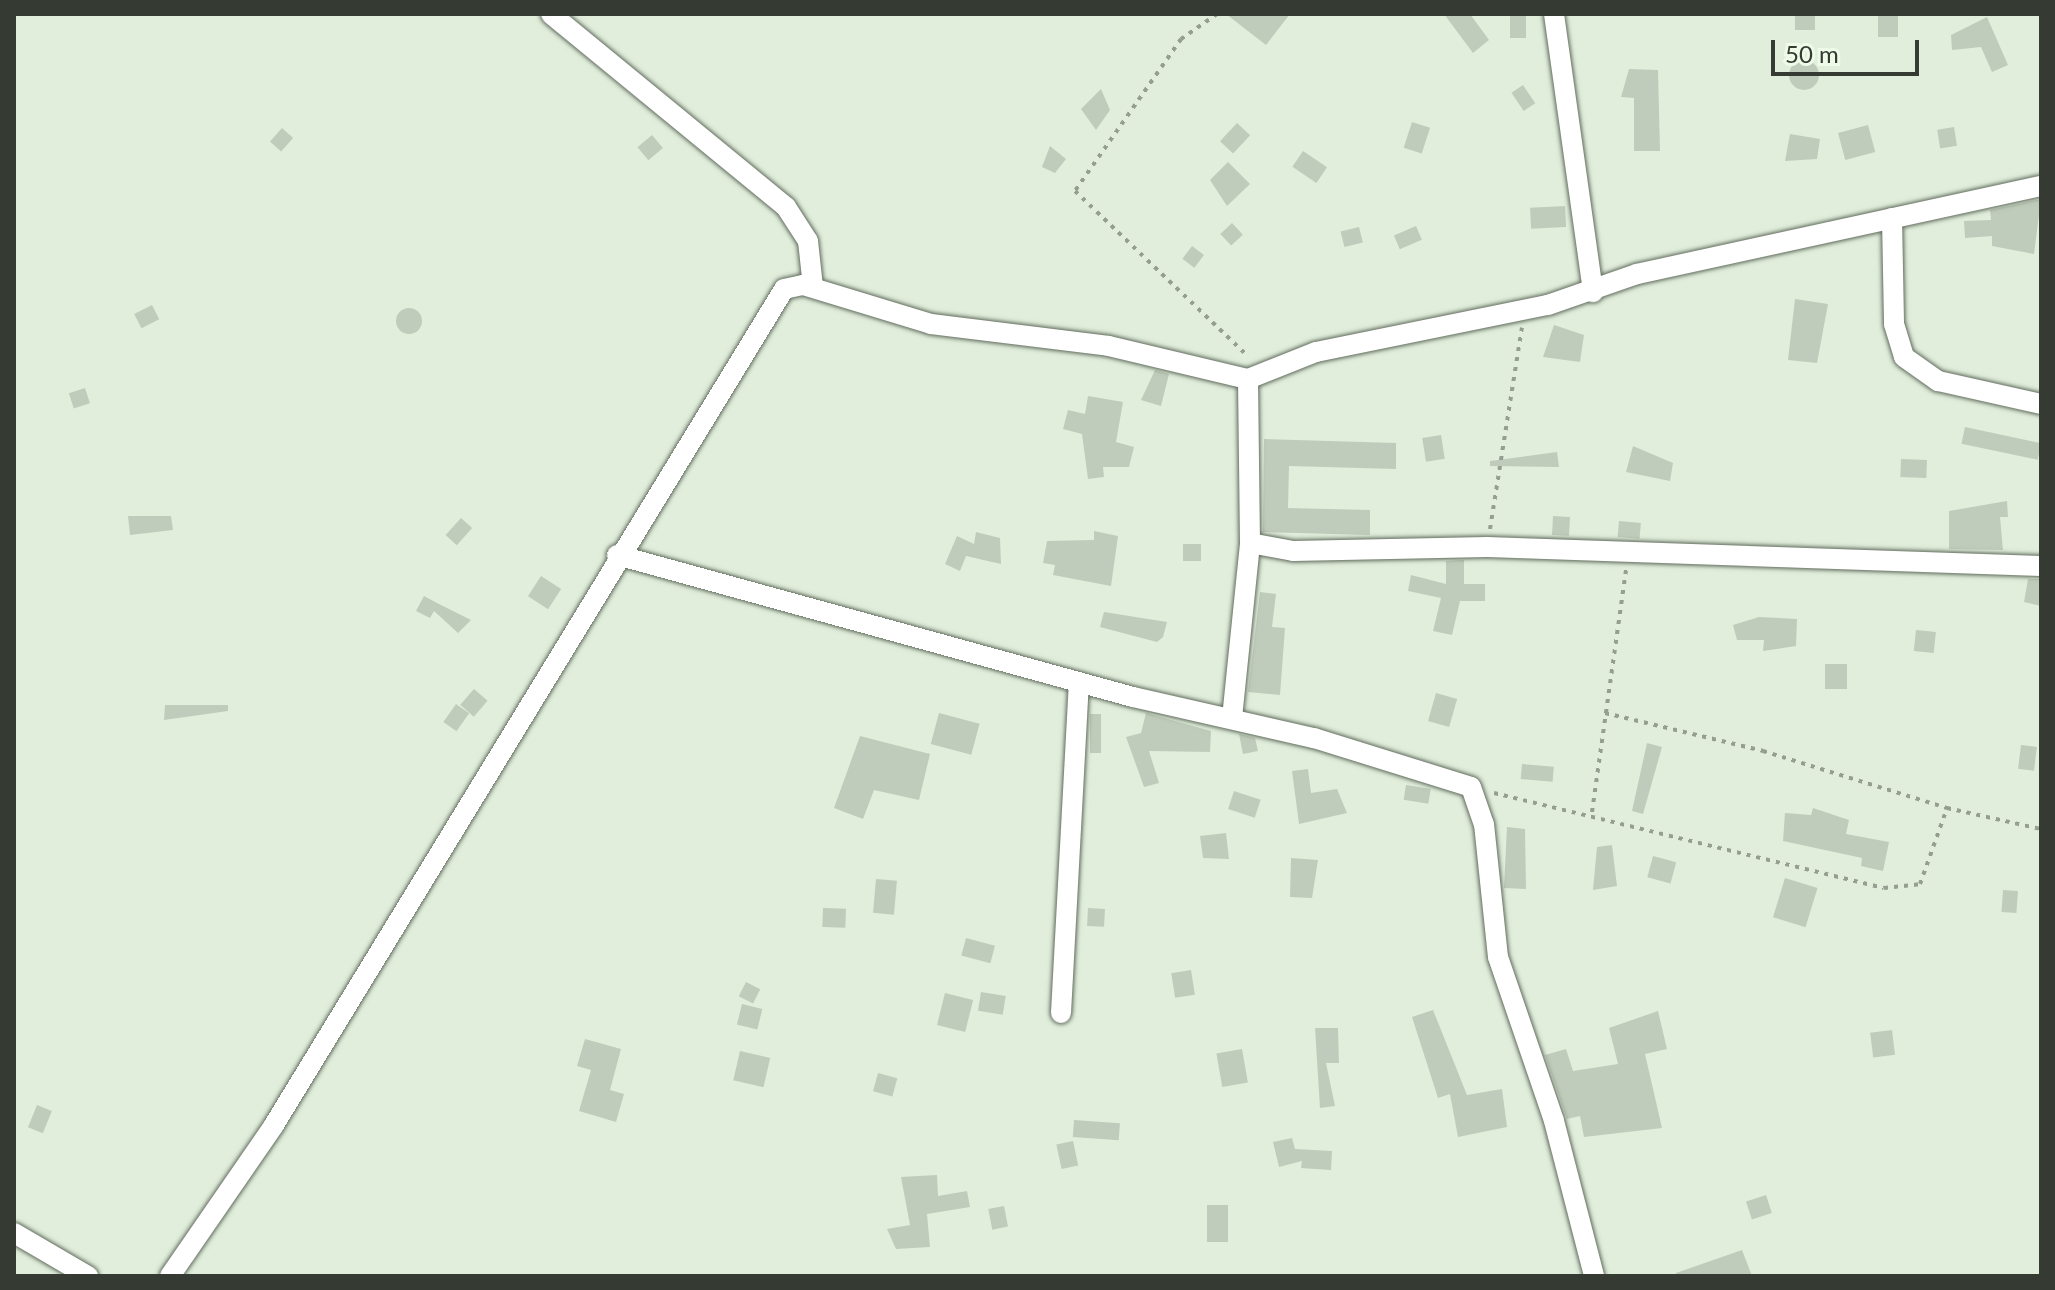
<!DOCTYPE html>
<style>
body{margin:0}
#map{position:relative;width:2055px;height:1290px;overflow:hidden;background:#e1eedc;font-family:Lato,sans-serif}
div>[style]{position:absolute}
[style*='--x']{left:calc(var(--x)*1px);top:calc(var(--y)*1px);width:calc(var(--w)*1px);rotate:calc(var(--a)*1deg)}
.building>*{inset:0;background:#c0ccbb;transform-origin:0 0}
.round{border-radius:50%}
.path>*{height:4px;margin-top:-2px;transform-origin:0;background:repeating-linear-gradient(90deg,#959e91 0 4px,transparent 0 10px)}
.roads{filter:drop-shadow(0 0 2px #616c5d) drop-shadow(0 0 2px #616c5d)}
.minor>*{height:20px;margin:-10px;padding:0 10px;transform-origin:10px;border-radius:10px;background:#fff}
span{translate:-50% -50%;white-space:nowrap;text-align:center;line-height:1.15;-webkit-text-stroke:6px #eefbe9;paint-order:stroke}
.frame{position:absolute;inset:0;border:16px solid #353a33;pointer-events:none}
.scale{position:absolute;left:1771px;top:40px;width:148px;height:36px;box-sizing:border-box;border:4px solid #353a33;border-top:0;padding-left:10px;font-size:24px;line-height:28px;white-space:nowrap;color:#353a33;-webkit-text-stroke:6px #eefbe9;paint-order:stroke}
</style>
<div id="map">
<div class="building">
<div style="clip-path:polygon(1226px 14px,1290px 14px,1266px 45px)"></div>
<div style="clip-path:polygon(1444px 14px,1470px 14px,1489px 40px,1473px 53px)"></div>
<div style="left:1510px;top:14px;width:16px;height:24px"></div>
<div style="left:1795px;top:14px;width:20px;height:16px"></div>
<div style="left:1878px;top:14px;width:20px;height:23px"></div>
<div style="clip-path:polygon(1987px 17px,2008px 65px,1992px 72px,1981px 47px,1952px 50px,1951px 35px)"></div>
<div class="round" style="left:1789px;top:60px;width:30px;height:30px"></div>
<div style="clip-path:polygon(1629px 69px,1658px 70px,1660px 151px,1634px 151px,1634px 98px,1621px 97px)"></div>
<div style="left:1523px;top:85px;width:22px;height:14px;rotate:56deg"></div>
<div style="clip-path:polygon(1101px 89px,1110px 110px,1096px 130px,1081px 109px)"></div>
<div style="left:1412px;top:122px;width:19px;height:27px;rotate:18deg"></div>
<div style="left:1237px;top:123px;width:18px;height:25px;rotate:43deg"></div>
<div style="left:1868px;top:125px;width:28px;height:31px;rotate:75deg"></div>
<div style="left:1954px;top:127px;width:19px;height:17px;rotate:81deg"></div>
<div style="left:282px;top:128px;width:15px;height:18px;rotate:42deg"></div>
<div style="clip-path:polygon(1790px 134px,1820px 139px,1817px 159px,1785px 161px)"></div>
<div style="left:652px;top:135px;width:17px;height:19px;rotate:50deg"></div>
<div style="clip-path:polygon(1050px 146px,1066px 159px,1055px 173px,1042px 167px)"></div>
<div style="left:1303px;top:151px;width:29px;height:19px;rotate:34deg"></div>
<div style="clip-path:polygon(1228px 162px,1250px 184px,1227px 206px,1210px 180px)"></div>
<div style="clip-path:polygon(2041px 199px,2034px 254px,1992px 246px,1992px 236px,1965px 238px,1964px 221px,1991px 220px,1990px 210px)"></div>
<div style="left:1565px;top:206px;width:21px;height:35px;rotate:87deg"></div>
<div style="left:1232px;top:223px;width:16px;height:16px;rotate:47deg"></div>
<div style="left:1416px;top:226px;width:15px;height:24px;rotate:67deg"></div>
<div style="left:1359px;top:227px;width:16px;height:19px;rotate:76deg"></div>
<div style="left:1192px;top:246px;width:15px;height:16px;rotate:37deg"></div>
<div style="clip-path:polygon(1795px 299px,1828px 304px,1817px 363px,1788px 360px)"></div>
<div style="left:152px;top:305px;width:16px;height:20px;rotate:63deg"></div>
<div class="round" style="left:396px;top:308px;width:26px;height:26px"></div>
<div style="clip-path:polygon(1554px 325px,1584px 335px,1580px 362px,1543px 357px)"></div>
<div style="clip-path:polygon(1155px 370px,1169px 374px,1161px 406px,1141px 400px)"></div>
<div style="left:85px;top:388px;width:16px;height:17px;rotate:72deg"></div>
<div style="clip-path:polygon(1088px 396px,1123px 402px,1116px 442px,1134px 447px,1129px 467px,1103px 467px,1104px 477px,1088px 479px,1082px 434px,1063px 429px,1068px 410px,1085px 414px)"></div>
<div style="left:1965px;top:427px;width:78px;height:17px;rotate:12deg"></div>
<div style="left:1441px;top:435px;width:24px;height:19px;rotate:81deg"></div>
<div style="clip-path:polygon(1264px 439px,1396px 443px,1396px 469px,1289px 466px,1288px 508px,1370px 510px,1370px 535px,1263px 532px)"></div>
<div style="clip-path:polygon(1633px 446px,1673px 463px,1670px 481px,1626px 472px)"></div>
<div style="clip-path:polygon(1557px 452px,1559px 467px,1490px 466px,1490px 461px)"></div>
<div style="left:1901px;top:459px;width:26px;height:18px;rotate:2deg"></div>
<div style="clip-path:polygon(2007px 501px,2008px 517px,2000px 517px,2003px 550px,1949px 549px,1949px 511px)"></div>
<div style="clip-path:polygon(128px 516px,171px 516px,173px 530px,130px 535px)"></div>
<div style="left:1553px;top:516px;width:17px;height:19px;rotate:3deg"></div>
<div style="left:461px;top:518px;width:15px;height:23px;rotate:42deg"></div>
<div style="left:1619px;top:521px;width:22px;height:16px;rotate:5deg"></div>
<div style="clip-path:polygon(1094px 531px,1118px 536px,1111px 586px,1053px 575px,1055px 565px,1043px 563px,1047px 541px,1094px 540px)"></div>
<div style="clip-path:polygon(976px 532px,1000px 538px,1001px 564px,966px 556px,960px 571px,945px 564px,957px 536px,974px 544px)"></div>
<div style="left:1183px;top:544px;width:18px;height:17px"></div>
<div style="clip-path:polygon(1464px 560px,1464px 584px,1485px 584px,1485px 601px,1460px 601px,1452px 635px,1433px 631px,1441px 598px,1408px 591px,1411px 575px,1446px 584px,1446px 561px)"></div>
<div style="left:541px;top:576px;width:24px;height:24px;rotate:33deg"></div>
<div style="clip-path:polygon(2028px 579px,2041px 579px,2041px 606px,2024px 602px)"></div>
<div style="clip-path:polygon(1260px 592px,1276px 594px,1272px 627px,1285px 628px,1280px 695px,1248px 692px)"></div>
<div style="clip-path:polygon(424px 596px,437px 603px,471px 620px,458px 633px,434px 611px,430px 618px,416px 611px)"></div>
<div style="clip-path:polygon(1104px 612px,1167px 622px,1163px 637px,1157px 642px,1100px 627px)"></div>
<div style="clip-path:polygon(1759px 617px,1797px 619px,1796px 646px,1763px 651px,1764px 640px,1737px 640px,1733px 625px)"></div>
<div style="left:1916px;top:630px;width:20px;height:21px;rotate:6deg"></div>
<div style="left:1825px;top:664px;width:22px;height:25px"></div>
<div style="left:474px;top:689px;width:18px;height:21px;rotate:41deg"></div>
<div style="left:1436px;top:693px;width:22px;height:29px;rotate:16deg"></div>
<div style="left:456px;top:704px;width:16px;height:22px;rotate:35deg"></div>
<div style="clip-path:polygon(165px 705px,228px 705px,228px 711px,164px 720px)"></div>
<div style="left:939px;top:713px;width:42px;height:32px;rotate:15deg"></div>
<div style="clip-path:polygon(1146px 713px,1211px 731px,1210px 752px,1149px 751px,1159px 783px,1144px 787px,1126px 737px,1141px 733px)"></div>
<div style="left:1090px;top:714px;width:11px;height:39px"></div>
<div style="clip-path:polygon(1239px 734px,1255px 738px,1258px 751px,1243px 754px)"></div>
<div style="clip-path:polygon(860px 736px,930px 754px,919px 800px,874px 790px,863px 819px,834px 808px)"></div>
<div style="clip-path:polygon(1647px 743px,1662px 747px,1643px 814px,1632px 811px)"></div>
<div style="left:2021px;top:745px;width:16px;height:24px;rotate:7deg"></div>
<div style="left:1522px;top:764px;width:32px;height:15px;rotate:5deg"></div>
<div style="clip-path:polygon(1308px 769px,1311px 793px,1337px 789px,1347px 813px,1299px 824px,1292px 771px)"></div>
<div style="left:1406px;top:785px;width:25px;height:15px;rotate:9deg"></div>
<div style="left:1234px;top:791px;width:28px;height:19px;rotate:18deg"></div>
<div style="clip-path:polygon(1813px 808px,1849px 820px,1846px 834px,1889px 842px,1883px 871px,1861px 866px,1862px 858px,1783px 841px,1785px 813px,1811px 815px)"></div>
<div style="clip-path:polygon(1507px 827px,1525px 829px,1526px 889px,1504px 888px)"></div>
<div style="clip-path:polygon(1226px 833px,1229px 859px,1203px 858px,1200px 836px)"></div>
<div style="clip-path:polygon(1612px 845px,1617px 886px,1593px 890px,1597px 847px)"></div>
<div style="left:1653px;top:856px;width:24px;height:22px;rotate:15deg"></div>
<div style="clip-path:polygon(1291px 858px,1318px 860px,1312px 898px,1290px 897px)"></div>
<div style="left:1785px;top:878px;width:34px;height:41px;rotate:17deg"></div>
<div style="left:876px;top:879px;width:21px;height:34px;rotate:5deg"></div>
<div style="left:2003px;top:890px;width:15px;height:22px;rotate:4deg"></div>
<div style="left:823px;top:908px;width:23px;height:19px;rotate:2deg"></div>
<div style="left:1088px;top:908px;width:17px;height:18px;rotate:3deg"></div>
<div style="left:966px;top:938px;width:30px;height:18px;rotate:15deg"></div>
<div style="left:1191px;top:970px;width:25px;height:20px;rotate:81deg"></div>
<div style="left:746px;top:982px;width:16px;height:16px;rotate:27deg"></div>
<div style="left:981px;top:992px;width:25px;height:19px;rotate:9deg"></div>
<div style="left:945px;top:993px;width:29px;height:33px;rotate:14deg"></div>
<div style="left:742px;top:1004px;width:21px;height:21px;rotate:14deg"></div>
<div style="clip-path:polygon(1433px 1010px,1467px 1095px,1502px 1089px,1507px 1127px,1458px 1137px,1450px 1094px,1438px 1098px,1412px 1017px)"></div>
<div style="clip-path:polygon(1658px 1011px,1667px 1049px,1645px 1054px,1662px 1128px,1584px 1137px,1580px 1116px,1567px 1119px,1545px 1055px,1566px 1049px,1573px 1071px,1618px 1064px,1609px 1028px)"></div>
<div style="clip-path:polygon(1315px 1028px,1338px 1028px,1339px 1063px,1326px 1063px,1335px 1106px,1320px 1108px)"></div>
<div style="left:1892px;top:1030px;width:25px;height:22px;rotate:83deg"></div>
<div style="clip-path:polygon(585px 1039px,621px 1049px,610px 1090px,624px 1094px,616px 1122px,579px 1111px,591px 1070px,577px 1066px)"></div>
<div style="left:1242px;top:1049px;width:34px;height:26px;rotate:80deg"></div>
<div style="left:740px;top:1051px;width:31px;height:30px;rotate:13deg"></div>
<div style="left:878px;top:1073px;width:20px;height:19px;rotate:15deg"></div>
<div style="left:37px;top:1105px;width:16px;height:24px;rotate:22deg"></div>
<div style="left:1074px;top:1120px;width:46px;height:17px;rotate:4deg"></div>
<div style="clip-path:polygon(1292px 1138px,1295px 1149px,1332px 1151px,1331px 1170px,1301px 1168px,1302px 1161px,1279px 1167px,1273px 1142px)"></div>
<div style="left:1073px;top:1141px;width:25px;height:17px;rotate:78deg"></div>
<div style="clip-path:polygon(937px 1175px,938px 1196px,967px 1191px,970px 1207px,927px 1214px,930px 1247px,896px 1249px,887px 1229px,910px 1225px,901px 1177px)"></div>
<div style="left:1766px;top:1195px;width:19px;height:21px;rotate:72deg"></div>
<div style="left:1207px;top:1205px;width:21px;height:37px"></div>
<div style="left:1004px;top:1206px;width:21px;height:16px;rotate:79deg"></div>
<div style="clip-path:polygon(1742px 1250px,1752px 1276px,1676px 1276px,1676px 1273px)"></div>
</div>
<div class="path">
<div style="--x:1217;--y:14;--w:44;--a:145.2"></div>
<div style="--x:1181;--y:39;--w:185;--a:124.9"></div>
<div style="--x:1075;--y:191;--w:240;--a:43.7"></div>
<div style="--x:1490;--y:529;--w:204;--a:-81"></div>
<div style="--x:1605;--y:713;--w:163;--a:13.5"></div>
<div style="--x:1763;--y:751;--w:193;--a:17.2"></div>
<div style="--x:1494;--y:793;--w:401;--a:13.7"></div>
<div style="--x:1884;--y:888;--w:36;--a:-6"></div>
<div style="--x:1920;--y:884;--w:81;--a:-70.4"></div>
<div style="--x:1947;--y:808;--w:96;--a:12.6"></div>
<div style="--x:1592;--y:812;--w:245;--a:-82"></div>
</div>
<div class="roads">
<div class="minor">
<div style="--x:551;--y:14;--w:304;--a:39.4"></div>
<div style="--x:786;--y:207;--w:40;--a:57.1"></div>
<div style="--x:808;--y:241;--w:46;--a:83.8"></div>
<div style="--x:1554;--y:14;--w:281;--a:82"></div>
<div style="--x:1892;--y:218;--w:106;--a:88.9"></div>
<div style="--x:1894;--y:324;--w:34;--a:73"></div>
<div style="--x:1904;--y:357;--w:42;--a:35.2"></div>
<div style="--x:1938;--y:381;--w:106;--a:12.6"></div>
<div style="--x:1248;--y:379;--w:73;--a:-21.7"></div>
<div style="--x:1316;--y:352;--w:237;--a:-11.5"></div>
<div style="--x:1548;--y:305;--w:94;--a:-19.2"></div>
<div style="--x:1637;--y:274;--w:413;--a:-12.3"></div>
<div style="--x:1250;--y:543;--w:44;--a:10.5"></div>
<div style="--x:1293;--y:551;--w:194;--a:-1.2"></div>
<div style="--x:1487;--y:547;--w:554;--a:1.96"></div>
<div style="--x:617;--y:555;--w:535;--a:15.39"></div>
<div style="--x:1133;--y:697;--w:186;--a:12.8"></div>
<div style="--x:1314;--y:738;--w:164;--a:17.3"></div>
<div style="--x:1471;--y:787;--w:39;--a:71"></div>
<div style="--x:1484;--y:824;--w:134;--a:84"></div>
<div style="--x:1498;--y:957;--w:173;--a:71.1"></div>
<div style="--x:1554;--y:1121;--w:160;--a:75.5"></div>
<div style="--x:1232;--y:718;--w:176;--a:-84.1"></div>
<div style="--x:1250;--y:543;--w:164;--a:-90.7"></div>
<div style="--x:1061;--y:1013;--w:330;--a:-86.9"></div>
<div style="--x:14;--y:1233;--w:86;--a:30.2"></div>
<div style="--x:170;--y:1276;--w:183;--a:-55.4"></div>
<div style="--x:274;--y:1125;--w:979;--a:-58.61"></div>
<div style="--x:784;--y:289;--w:19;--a:-12"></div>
<div style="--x:803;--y:285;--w:134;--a:16.9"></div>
<div style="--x:931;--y:324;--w:179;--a:7"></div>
<div style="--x:1109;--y:346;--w:143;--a:13.4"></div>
</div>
</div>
<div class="frame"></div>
<div class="scale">50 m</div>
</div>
